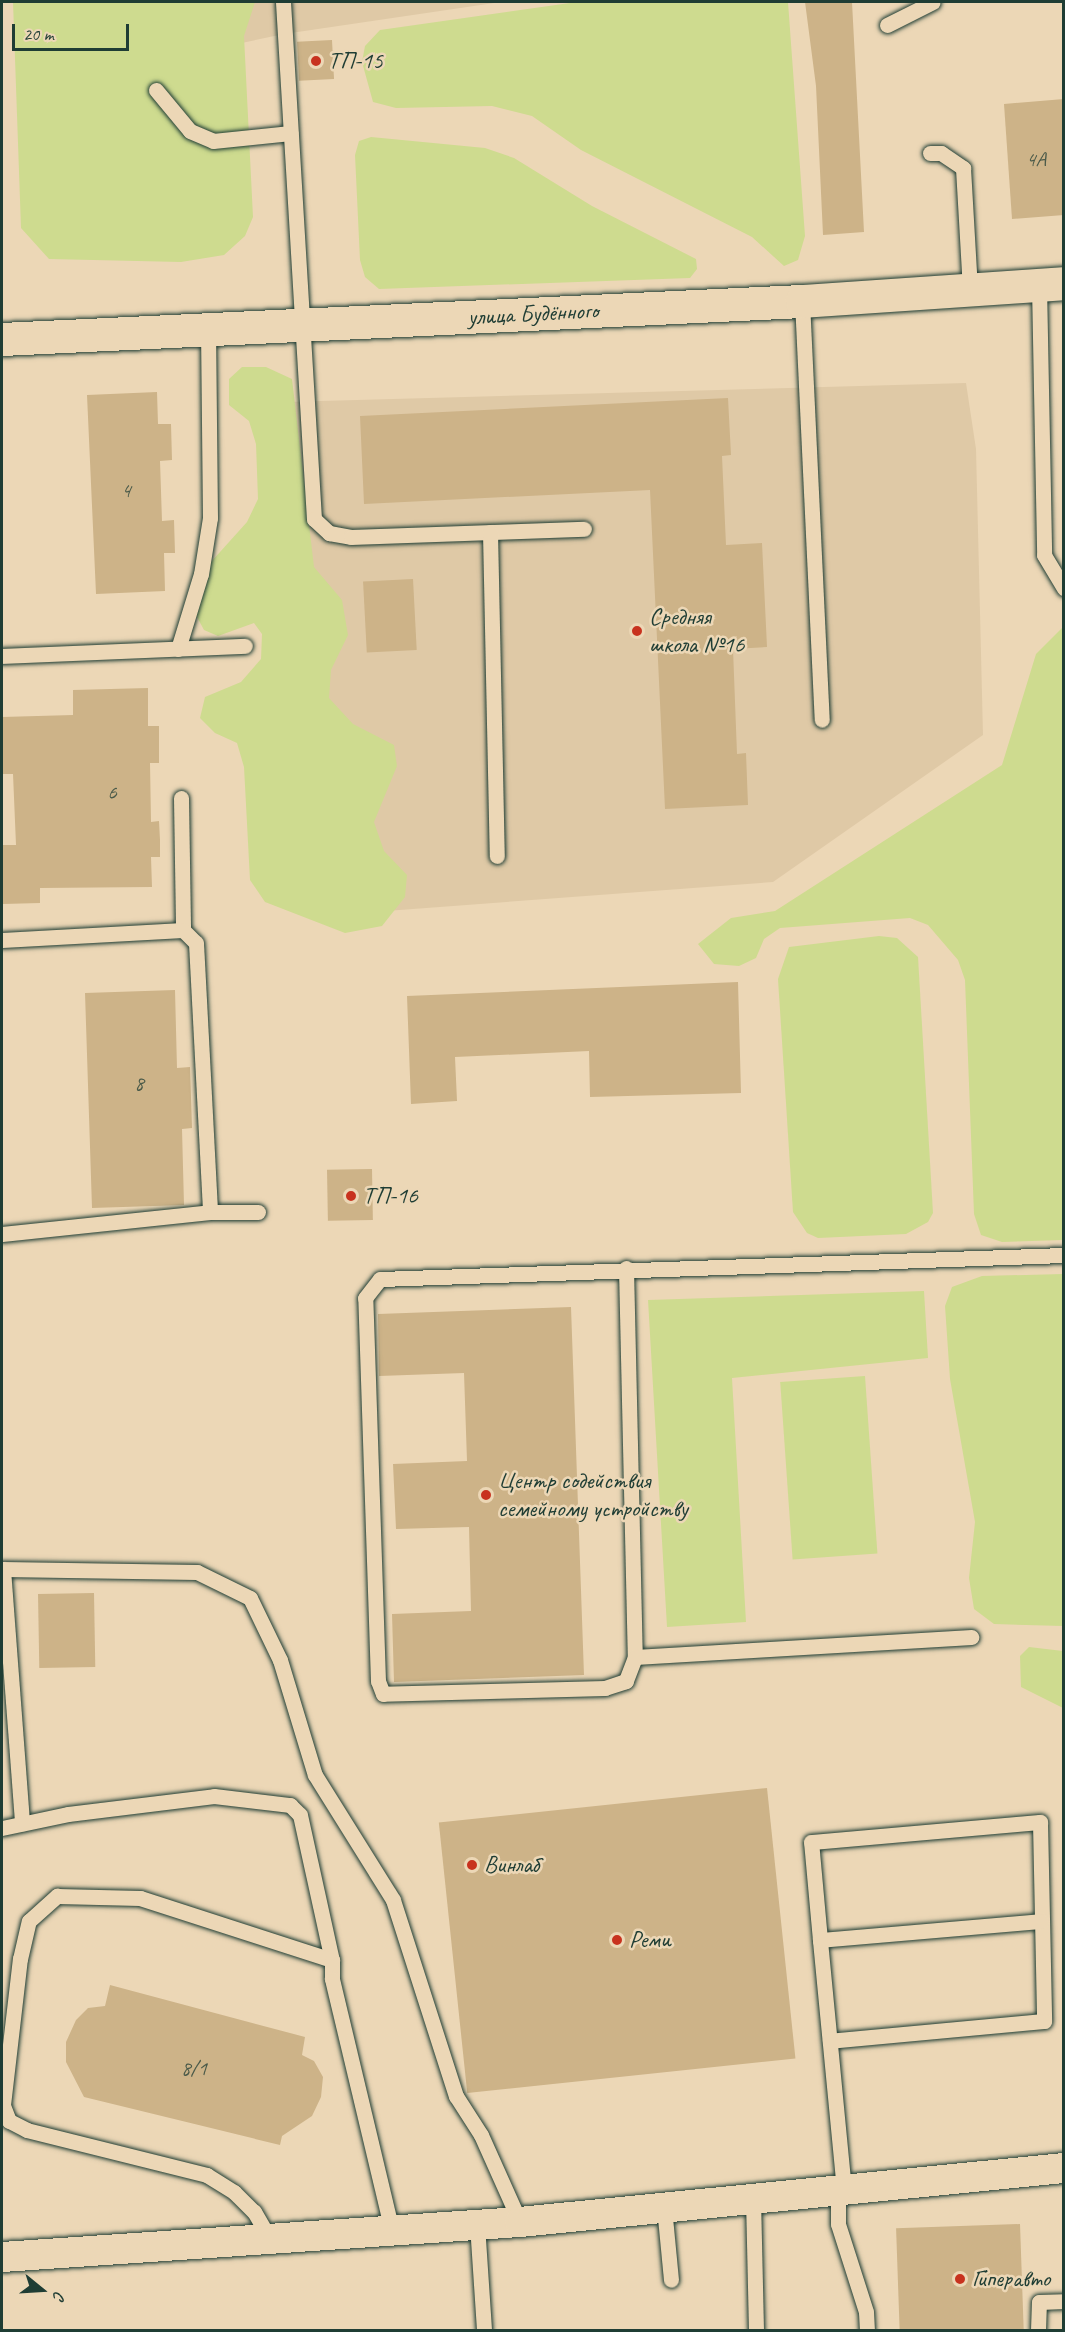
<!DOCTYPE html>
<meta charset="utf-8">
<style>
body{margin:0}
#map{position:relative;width:1065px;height:2332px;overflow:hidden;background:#ecd7b6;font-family:Caveat,sans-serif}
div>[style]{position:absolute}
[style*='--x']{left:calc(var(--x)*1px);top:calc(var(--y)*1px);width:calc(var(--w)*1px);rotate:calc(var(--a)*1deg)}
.built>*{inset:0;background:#dfc9a6}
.green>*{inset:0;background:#cedb8f;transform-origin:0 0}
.building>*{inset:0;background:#cdb388;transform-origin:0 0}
.roads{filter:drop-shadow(0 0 2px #1f3d34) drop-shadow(0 0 2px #1f3d34)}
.service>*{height:15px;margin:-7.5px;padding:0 7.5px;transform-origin:7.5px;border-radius:7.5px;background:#ecd7b6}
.minor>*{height:30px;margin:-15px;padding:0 15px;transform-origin:15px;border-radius:15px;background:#ecd7b6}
.secondary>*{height:33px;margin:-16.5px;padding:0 16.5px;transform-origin:16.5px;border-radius:16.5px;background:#ecd7b6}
.dots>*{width:16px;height:16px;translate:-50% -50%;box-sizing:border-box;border:3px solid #ecd7b6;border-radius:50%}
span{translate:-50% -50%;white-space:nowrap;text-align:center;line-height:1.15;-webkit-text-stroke:5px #ecd7b6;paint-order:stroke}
.number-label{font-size:21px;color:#4a5a49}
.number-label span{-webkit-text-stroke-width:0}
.poi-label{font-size:24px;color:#1f3d34}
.left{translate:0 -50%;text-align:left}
.street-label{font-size:24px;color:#1f3d34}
.frame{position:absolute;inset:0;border:3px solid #1f3d34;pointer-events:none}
.north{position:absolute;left:12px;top:2260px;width:60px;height:60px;-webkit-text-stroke:4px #ecd7b6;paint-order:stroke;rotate:108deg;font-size:16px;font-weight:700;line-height:24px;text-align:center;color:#1f3d34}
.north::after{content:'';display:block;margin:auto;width:21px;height:27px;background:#1f3d34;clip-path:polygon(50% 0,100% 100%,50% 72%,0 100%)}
.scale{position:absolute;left:12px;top:24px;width:117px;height:27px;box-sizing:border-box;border:3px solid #1f3d34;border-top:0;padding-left:8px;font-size:18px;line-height:21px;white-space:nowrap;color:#1f3d34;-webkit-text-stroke:4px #ecd7b6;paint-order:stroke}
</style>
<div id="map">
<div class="built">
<div style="clip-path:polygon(185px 2px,501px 2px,284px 34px,199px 52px)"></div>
<div style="clip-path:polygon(966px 383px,976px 449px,983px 735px,773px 882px,306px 917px,285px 402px)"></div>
</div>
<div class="green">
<div style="clip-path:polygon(13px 2px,255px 2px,244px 36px,253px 217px,245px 236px,224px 255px,181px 262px,49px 259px,21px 228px)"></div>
<div style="clip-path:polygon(577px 2px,788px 2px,805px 236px,798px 260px,784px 266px,752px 237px,581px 150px,532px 116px,492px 106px,396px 108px,373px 102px,362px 62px,365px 46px,380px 30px)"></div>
<div style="clip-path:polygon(371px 137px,485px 148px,514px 158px,592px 206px,696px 259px,697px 269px,690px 278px,379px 289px,365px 277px,360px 260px,355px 155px,359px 141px)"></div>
<div style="clip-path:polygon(242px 367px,266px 367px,292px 379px,314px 567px,342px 600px,348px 635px,331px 670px,329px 698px,353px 724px,394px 745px,397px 766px,374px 822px,384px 851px,407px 875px,405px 897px,382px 926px,345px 933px,265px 902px,250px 880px,244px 767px,237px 743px,215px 733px,200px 718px,205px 697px,241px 682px,261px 659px,262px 634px,254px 623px,218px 636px,204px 630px,196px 615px,211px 562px,247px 522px,258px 499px,256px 444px,249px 421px,229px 405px,229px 379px)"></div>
<div style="clip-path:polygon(1063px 627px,1063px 1240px,1002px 1242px,981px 1235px,974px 1214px,965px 980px,958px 960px,928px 925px,910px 918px,780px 928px,764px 939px,756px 958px,739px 966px,714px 964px,698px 944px,731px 918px,775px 911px,1002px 765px,1036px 654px)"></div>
<div style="clip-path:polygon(879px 936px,897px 938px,918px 957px,933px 1213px,928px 1222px,906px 1234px,818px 1238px,807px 1233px,793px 1212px,778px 979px,789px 947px)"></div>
<div style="clip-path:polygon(1063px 1274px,1063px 1626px,994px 1624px,974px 1609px,969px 1578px,975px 1522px,950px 1379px,945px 1306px,952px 1287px,982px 1276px)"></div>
<div style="clip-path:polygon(924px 1291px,928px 1358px,732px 1378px,746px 1622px,667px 1627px,648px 1300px)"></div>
<div style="left:865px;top:1376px;width:178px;height:85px;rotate:86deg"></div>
<div style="clip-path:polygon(1029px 1647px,1063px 1651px,1063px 1708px,1021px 1687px,1020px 1656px)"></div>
</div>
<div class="building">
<div style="clip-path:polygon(805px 2px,852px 2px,864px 232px,823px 235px,816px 86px)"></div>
<div style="left:332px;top:40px;width:39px;height:35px;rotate:87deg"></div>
<div style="clip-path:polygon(1064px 99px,1064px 215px,1012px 219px,1004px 104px)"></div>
<div style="clip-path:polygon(157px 392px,158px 424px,171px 424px,172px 460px,160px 461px,162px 521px,174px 520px,175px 553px,164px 553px,165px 591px,96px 594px,87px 395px)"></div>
<div style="clip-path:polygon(728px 398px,731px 455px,722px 456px,726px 545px,762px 543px,767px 647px,733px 649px,737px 754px,746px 753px,748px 805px,665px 809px,650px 490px,364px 504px,360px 416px)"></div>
<div style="left:413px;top:579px;width:71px;height:50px;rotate:87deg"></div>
<div style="clip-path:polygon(148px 688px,148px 726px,159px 726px,159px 763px,150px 763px,151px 822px,159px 821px,160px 840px,160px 857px,151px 857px,152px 887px,40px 888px,40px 903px,3px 904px,2px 845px,16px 845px,13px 774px,2px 774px,2px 717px,73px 715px,73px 690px)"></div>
<div style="clip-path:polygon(738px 982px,741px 1093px,590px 1097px,589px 1051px,455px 1057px,457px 1101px,411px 1104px,407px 996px)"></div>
<div style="clip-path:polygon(175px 990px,177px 1068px,190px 1067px,192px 1128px,182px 1129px,184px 1205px,92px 1208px,85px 993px)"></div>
<div style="left:372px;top:1169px;width:51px;height:45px;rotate:89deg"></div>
<div style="clip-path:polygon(571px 1307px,584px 1675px,394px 1682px,392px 1614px,471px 1611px,469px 1527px,396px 1529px,393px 1464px,467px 1461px,464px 1373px,379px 1376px,378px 1314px)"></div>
<div style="left:94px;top:1593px;width:74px;height:56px;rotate:89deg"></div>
<div style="left:767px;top:1788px;width:272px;height:330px;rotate:84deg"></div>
<div style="clip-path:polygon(110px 1985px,305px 2037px,302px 2055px,314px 2061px,323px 2077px,321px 2097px,312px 2116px,282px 2136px,280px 2145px,84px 2097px,66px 2062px,66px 2042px,76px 2020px,88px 2008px,105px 2006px)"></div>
<div style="left:1020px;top:2224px;width:107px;height:124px;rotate:88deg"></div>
</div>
<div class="roads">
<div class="service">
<div style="--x:283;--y:2;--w:518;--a:86.57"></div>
<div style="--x:314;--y:519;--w:21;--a:43"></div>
<div style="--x:329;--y:533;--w:22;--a:10"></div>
<div style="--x:351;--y:537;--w:233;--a:-2"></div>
<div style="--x:887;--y:25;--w:51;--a:-26.6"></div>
<div style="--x:156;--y:90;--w:53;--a:50.3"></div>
<div style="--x:190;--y:131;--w:25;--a:23"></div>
<div style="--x:213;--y:141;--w:78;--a:-5.9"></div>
<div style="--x:930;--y:153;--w:11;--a:0"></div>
<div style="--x:941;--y:153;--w:27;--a:34"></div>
<div style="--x:963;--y:168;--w:121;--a:86.7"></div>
<div style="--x:1039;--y:285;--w:270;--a:88.9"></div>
<div style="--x:1044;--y:555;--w:39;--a:59"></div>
<div style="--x:802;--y:301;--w:419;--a:87.3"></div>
<div style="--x:490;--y:532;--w:324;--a:88.8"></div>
<div style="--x:178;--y:649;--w:78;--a:-73"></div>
<div style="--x:201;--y:574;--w:57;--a:-80.9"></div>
<div style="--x:210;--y:518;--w:186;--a:-90.6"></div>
<div style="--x:2;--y:656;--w:243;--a:-2.4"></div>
<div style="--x:181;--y:798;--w:132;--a:89.1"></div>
<div style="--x:2;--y:940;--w:181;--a:-3.2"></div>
<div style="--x:183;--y:930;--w:18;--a:45"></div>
<div style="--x:196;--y:943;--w:269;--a:87"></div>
<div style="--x:2;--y:1234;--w:209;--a:-6"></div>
<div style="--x:210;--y:1212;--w:48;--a:0"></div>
<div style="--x:626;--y:1268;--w:389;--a:88.7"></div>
<div style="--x:635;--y:1657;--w:337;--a:-3.4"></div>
<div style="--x:2;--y:1569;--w:195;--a:0.9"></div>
<div style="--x:197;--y:1572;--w:59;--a:26.1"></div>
<div style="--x:250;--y:1598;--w:69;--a:64.2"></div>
<div style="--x:280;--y:1660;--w:120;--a:73.1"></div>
<div style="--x:315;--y:1775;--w:147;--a:58"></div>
<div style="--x:393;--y:1900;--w:206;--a:72.2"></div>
<div style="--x:456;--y:2096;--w:46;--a:57.3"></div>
<div style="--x:481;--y:2135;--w:95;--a:65.9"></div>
<div style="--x:3;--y:1569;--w:255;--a:85.7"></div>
<div style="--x:635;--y:1657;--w:26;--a:111"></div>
<div style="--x:626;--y:1681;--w:22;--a:162"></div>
<div style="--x:605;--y:1688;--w:222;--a:178.5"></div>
<div style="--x:383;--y:1694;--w:14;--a:-111"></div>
<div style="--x:378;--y:1681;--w:383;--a:-91.9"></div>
<div style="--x:365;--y:1298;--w:24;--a:-52"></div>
<div style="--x:380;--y:1279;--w:684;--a:-2.01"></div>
<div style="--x:2;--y:1828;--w:67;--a:-12"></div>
<div style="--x:68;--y:1814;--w:147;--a:-7"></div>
<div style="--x:214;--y:1796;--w:77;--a:6.8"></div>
<div style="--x:290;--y:1805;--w:14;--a:45"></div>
<div style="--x:300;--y:1815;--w:148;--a:77.6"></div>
<div style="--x:820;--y:1940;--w:98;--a:-95.2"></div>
<div style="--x:811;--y:1842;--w:230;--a:-5"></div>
<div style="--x:1040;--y:1822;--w:199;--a:88.8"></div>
<div style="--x:1044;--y:2021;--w:215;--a:174.7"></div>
<div style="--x:838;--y:2190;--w:34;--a:90"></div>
<div style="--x:838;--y:2224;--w:92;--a:72.3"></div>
<div style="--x:866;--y:2312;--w:18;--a:87"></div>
<div style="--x:844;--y:2190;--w:251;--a:-95.5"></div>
<div style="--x:820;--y:1940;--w:222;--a:-4.9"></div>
<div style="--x:753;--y:2198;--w:132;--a:88.7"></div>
<div style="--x:664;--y:2207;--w:73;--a:84.5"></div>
<div style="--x:477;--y:2224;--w:106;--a:86.2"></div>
<div style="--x:271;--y:2241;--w:34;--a:-120"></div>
<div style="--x:254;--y:2212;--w:28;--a:-135"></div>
<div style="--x:234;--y:2192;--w:32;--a:-148"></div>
<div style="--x:207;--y:2175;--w:186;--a:-166"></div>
<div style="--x:27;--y:2130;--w:20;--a:-153"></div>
<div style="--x:9;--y:2121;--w:17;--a:-111"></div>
<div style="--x:3;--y:2105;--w:147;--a:-83.4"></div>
<div style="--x:20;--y:1959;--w:39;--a:-77"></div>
<div style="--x:29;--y:1921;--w:38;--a:-42"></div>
<div style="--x:57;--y:1896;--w:83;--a:1.4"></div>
<div style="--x:140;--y:1898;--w:202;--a:17.9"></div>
<div style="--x:332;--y:1960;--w:19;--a:90"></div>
<div style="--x:332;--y:1979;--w:259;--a:76.6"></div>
<div style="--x:1038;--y:2330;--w:28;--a:-88"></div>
<div style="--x:1039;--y:2302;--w:25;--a:-2"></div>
</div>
<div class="minor">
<div style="--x:2;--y:2257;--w:519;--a:-3.87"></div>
<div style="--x:520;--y:2222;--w:547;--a:-5.67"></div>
</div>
<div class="secondary">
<div style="--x:2;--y:339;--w:801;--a:-2.72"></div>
<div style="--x:802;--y:301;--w:263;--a:-3.9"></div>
</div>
</div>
<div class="dots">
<div style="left:316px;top:61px;background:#c8321e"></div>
<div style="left:637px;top:631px;background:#c8321e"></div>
<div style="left:351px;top:1196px;background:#c8321e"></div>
<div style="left:486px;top:1495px;background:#c8321e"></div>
<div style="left:472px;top:1865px;background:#c8321e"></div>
<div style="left:617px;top:1940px;background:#c8321e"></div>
<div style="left:960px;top:2279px;background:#c8321e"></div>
</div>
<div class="number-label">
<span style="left:1036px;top:159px">4А</span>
<span style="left:126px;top:490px">4</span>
<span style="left:112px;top:792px">6</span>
<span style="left:139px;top:1083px">8</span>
<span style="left:194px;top:2068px">8/1</span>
</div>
<div class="poi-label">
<span class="left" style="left:328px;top:61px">ТП-15</span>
<span class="left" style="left:649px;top:631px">Средняя<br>школа №16</span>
<span class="left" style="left:363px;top:1196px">ТП-16</span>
<span class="left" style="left:498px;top:1495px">Центр содействия<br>семейному устройству</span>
<span class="left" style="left:484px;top:1865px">Винлаб</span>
<span class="left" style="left:629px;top:1940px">Реми</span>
<span class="left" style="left:972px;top:2279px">Гиперавто</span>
</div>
<div class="street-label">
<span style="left:533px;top:314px;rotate:-3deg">улица Будённого</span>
</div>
<div class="frame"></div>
<div class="north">С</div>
<div class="scale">20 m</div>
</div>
